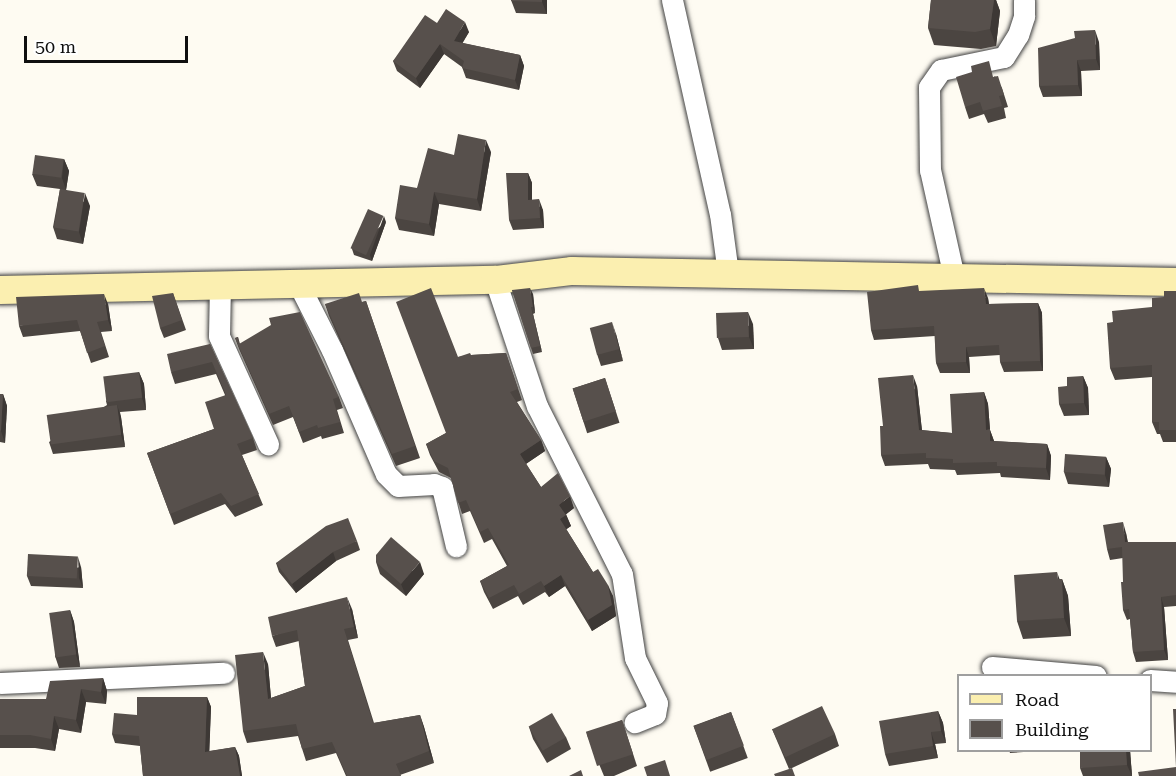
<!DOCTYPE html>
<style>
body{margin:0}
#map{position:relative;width:1176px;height:776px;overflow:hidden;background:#fefbf2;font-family:"Roboto Serif",serif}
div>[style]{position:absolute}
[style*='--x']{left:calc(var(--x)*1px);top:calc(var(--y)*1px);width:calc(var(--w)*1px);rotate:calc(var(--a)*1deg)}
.roads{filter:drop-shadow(0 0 2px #424242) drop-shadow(0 0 2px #424242)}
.street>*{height:21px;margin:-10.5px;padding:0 10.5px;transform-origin:10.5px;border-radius:10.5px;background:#fff}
.secondary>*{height:28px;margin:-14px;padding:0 14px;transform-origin:14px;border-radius:14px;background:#fbefb0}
.wall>*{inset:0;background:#4b4541;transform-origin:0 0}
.shaded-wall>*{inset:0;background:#3d3835}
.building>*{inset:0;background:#57504c;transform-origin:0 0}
span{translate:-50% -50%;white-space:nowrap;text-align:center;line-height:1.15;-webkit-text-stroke:6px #fff;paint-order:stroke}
.legend{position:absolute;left:957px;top:674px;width:195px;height:78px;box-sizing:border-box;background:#fff;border:2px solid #9f9f9f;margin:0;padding:8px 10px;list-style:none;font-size:18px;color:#0f0f0f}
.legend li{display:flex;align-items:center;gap:12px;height:30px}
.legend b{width:30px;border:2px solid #9f9f9f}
.scale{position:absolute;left:24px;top:36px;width:164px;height:27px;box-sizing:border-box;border:3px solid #0f0f0f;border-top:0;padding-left:8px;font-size:18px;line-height:21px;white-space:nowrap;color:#0f0f0f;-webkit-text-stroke:4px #fff;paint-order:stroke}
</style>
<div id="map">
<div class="roads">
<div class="street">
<div style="--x:672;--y:0;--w:219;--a:77.4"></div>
<div style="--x:720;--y:214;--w:60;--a:82.3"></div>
<div style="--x:954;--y:277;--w:110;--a:-102.6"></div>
<div style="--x:930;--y:170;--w:83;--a:-90.7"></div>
<div style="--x:929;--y:87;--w:21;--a:-55"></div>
<div style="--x:941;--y:70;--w:64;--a:-11.7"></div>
<div style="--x:1004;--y:57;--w:26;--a:-58"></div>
<div style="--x:1018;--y:35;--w:20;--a:-72"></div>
<div style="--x:1024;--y:16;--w:16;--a:-90"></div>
<div style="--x:495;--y:280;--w:133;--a:71.6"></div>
<div style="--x:537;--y:406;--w:188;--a:63.2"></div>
<div style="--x:622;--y:574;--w:85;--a:81.2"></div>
<div style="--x:635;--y:658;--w:50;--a:63.9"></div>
<div style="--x:657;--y:703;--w:11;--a:100"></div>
<div style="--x:655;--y:714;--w:22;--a:158"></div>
<div style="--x:298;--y:283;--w:75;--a:63.1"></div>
<div style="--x:332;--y:350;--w:135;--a:66.5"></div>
<div style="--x:386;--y:474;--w:17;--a:45"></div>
<div style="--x:398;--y:486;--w:36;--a:-3"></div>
<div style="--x:434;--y:484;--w:9;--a:21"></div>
<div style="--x:442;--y:487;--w:61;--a:76.7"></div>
<div style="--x:220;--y:284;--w:52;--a:91.1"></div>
<div style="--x:219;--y:336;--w:119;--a:65.6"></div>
<div style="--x:992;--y:667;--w:104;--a:4.9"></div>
<div style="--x:1150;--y:680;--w:26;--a:4"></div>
<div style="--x:0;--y:683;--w:224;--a:-2.6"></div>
</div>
<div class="secondary">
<div style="--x:0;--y:290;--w:495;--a:-1.2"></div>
<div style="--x:495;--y:280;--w:78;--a:-6.7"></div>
<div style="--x:572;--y:271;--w:604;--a:1.04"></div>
</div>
</div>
<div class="wall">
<div style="clip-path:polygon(511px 0,547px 0,547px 14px,516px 13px)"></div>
<div style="clip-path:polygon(931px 0,996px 0,1000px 11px,996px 46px,981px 49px,934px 45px,928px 28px)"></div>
<div style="clip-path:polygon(437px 23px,469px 32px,462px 43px,520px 55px,524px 66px,519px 90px,466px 78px,462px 67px,444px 54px,420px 88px,397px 71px,393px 61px)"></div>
<div style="clip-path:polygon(1099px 42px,1100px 70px,1081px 71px,1082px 96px,1043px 97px,1039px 86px)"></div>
<div style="clip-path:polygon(995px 76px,1002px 88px,1008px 107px,1004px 108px,1006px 118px,988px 123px,984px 114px,969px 119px,965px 107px)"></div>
<div style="clip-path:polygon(491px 152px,481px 211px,439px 204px,434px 236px,399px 230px,395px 218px,417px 188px,454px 155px)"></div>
<div style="clip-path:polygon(64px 159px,69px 171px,66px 190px,90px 206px,83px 244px,57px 239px,53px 227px,60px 189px,37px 186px,32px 174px)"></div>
<div style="clip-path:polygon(528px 173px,532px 183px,532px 200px,543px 210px,544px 228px,513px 230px,509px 220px)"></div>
<div style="clip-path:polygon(386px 222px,372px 261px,354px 255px,352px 249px)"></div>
<div style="clip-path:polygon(512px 290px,533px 294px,535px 313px,533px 314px,542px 352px,533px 354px)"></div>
<div style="clip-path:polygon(921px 291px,988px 298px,989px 304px,1038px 303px,1042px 313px,1043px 371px,1004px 372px,1000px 362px,1000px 355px,969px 357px,970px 373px,940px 373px,936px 363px,935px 336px,874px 340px,871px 330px)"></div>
<div style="clip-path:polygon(1176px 291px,1176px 442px,1163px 442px,1160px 434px,1157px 434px,1152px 422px,1152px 377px,1115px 380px,1110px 368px,1152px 307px,1164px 297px)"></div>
<div style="clip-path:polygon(173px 293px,186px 330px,164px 338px,160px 328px)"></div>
<div style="clip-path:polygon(366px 301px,420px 458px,396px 466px,329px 316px,325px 304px,362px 302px)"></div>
<div style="clip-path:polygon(108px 304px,112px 331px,101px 332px,109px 357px,91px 363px,80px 331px,23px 337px,19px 326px)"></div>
<div style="clip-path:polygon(753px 324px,754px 349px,722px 350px,718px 338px)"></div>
<div style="clip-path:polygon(616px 334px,623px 361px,601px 366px,597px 354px)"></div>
<div style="clip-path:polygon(238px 337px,240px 344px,339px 397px,343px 408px,337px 410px,344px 433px,322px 439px,321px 436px,303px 443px,293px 417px,273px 425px,239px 349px,235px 338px)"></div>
<div style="clip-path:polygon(210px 344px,253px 438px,257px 450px,242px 455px,263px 505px,235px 517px,225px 504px,174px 525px,147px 453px,214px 429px,225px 395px,216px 374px,175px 384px,171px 372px)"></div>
<div style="clip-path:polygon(506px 353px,522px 400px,517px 402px,541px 440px,545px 451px,526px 464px,541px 487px,574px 508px,566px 514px,571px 526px,566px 529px,593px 572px,613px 596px,616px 616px,592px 631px,565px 586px,549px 597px,545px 592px,523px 605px,518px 596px,493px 609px,484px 592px,480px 581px,507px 566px,492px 539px,484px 543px,470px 511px,462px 514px,451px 478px,439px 472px,430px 455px,426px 444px,446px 433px,458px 357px,471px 355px)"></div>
<div style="clip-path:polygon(139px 372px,144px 384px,146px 410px,120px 412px,121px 417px,125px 447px,53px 454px,49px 442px,107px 405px,106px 401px)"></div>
<div style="clip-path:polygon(1083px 376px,1088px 388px,1089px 415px,1064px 416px,1059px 404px,1067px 386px)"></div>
<div style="left:605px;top:378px;width:47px;height:34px;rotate:72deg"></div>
<div style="clip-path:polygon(917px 386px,922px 430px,952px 433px,984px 392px,988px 404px,990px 430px,994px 441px,1047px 444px,1051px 456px,1050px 480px,1001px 477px,1000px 473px,957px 475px,955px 470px,930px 469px,928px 464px,885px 466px,881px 455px,883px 426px)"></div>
<div style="clip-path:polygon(0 394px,3px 394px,7px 406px,5px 443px,0 442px)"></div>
<div style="clip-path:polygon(1106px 457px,1111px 469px,1109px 487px,1068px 484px,1064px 472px)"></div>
<div style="clip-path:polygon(1126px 533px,1128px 542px,1176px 542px,1176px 606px,1164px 607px,1168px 660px,1136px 662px,1133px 652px,1130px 619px,1127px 620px,1123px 610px,1123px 558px,1110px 560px,1107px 549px)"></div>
<div style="clip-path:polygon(357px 541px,360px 550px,336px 561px,296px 593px,279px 572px,276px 563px)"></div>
<div style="clip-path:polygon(376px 562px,424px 574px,406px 596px,380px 574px)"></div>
<div style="clip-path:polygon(81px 567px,83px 588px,31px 586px,27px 576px)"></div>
<div style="clip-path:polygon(1060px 579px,1062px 579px,1068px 596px,1071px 636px,1023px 639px,1017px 621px)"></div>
<div style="clip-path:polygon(352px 609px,358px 638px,348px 640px,374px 723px,420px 715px,424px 727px,434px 763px,400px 775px,401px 776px,346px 776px,336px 753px,306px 761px,298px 736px,247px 743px,243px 731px,268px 664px,271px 698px,305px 686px,299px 641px,276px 647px,272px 636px)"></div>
<div style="clip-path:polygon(70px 610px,74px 622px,80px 667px,59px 668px,55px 656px)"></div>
<div style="clip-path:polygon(103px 678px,107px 691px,106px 704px,86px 702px,81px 733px,59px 729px,55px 751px,35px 748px,0 748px,0 699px,46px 699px)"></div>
<div style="clip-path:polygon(207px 697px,211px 707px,209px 751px,235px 747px,239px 756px,242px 776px,143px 776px,140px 746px,115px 743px,112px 734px,137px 715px)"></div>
<div style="clip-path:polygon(938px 711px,943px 723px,946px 743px,935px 744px,938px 758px,889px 766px,885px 754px)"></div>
<div style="left:731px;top:712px;width:49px;height:40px;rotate:70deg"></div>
<div style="clip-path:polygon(622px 720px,637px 766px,614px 776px,604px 776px,587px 735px)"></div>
<div style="clip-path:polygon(529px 727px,566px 737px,571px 749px,547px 763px,533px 739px)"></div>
<div style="clip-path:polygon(772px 729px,835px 734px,839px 746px,792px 768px,789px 769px)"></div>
<div style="clip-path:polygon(1009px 750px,1053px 750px,1010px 753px)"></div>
<div style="clip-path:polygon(1130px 750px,1132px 776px,1083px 776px,1080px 768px)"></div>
</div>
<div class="shaded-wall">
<div style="clip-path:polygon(542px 0,547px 0,547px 14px,542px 2px)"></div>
<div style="clip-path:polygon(994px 0,996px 0,1000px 11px,996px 46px,990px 29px)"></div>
<div style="clip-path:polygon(465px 22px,469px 32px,458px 51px,454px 41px)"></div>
<div style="clip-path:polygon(1095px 30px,1099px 42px,1100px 70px,1096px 59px)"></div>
<div style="clip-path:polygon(440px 44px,444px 54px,420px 88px,416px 78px)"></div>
<div style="clip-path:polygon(520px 55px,524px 66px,519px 90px,515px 80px)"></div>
<div style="clip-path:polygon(1077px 60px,1081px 71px,1082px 96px,1078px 85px)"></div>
<div style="clip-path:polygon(486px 140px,491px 152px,481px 211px,477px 199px)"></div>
<div style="clip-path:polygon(64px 159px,69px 171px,66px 190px,62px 178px)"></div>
<div style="clip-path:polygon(528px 173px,532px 183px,532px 210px,528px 200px)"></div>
<div style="clip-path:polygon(434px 192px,439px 204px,434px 236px,429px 224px)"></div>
<div style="clip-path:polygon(85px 193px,90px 206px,83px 244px,79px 232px)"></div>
<div style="clip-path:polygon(539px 199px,543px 210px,544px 228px,540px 218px)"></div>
<div style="clip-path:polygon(384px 216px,386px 222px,372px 261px,370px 255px)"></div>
<div style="clip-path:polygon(530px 288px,533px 294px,535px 313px,533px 307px)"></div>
<div style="clip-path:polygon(984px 288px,988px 298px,990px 315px,986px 304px)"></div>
<div style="clip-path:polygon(104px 294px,108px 304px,112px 331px,108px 320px)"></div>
<div style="clip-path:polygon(1038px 303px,1042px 313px,1043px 371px,1040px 361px)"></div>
<div style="clip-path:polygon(531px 307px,533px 314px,542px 352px,540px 346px)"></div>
<div style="clip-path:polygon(748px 312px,753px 324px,754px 349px,749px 337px)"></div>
<div style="clip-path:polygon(612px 322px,616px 334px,623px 361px,619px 349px)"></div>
<div style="clip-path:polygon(966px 347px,969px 357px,970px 373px,966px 362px)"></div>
<div style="clip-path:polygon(139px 372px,144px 384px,146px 410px,142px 398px)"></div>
<div style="clip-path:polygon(913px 375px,917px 386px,923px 441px,919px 430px)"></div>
<div style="clip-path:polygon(1083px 376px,1088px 388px,1089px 415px,1084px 403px)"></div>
<div style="clip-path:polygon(984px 392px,988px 404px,990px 430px,994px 441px,994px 453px,986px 430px)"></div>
<div style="clip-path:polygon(3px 394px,7px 406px,5px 443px,1px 431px)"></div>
<div style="clip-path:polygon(117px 405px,121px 417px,125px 447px,121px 435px)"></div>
<div style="clip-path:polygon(541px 440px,545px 451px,524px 465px,520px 454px)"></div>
<div style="clip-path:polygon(1047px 444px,1051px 456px,1050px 480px,1046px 468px)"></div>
<div style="clip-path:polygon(1106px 457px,1111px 469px,1109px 487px,1105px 475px)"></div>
<div style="clip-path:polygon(570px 496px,574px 508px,564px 516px,559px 505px)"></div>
<div style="clip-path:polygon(566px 515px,571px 526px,564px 531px,560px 519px)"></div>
<div style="clip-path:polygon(1123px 522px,1126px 533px,1129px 552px,1125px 542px)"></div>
<div style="clip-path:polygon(333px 552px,336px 561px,296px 593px,292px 584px)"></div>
<div style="clip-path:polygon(78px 557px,81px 567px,83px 588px,79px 578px)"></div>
<div style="clip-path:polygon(420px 562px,424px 574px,406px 596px,401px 584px)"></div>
<div style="clip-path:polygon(1057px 572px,1062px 586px,1062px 579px,1068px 596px,1071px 636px,1064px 618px)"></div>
<div style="clip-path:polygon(561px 575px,565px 586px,549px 597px,544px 586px)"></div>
<div style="clip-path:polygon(608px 585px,613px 596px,616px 616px,592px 631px,588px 620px)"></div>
<div style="clip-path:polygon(347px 597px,352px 609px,358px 638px,354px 627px)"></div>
<div style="clip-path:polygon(1161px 597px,1164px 607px,1168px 660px,1164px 650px)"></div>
<div style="clip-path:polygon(70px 610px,74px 622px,80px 667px,76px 655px)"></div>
<div style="clip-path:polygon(263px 652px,268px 664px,272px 710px,268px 699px)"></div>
<div style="clip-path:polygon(103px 678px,107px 691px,106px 704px,101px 692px)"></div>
<div style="clip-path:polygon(81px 689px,86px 702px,81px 733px,76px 720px)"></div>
<div style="clip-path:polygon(207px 697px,211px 707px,209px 762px,205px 752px)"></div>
<div style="clip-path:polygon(938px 711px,943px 723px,946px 743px,941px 731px)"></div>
<div style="clip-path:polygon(420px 715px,424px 727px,434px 763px,429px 751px)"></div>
<div style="clip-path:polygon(54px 716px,59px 729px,55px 751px,51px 739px)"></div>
<div style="clip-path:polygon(931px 732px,935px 744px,938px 758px,933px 746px)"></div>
<div style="clip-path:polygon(235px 747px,239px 756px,242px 776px,240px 776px)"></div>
<div style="clip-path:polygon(1126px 750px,1130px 750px,1132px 776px,1127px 765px)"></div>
</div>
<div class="building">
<div style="clip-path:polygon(511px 0,542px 0,542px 2px,511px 1px)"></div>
<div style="clip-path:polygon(931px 0,994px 0,990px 29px,975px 32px,928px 28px)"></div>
<div style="clip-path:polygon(446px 9px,465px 22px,454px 41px,520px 55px,515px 80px,462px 68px,464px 61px,440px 44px,416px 78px,393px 61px,425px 15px,437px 23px)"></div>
<div style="clip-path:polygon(1095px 30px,1096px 59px,1077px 60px,1078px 85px,1039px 86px,1038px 48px,1075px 38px,1074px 31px)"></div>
<div style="clip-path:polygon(989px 61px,993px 77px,998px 76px,1004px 95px,999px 96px,1002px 106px,983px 111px,980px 102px,965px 107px,956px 77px,972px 72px,971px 66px)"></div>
<div style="clip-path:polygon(458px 134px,486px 140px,477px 199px,434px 192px,429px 224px,395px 218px,400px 185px,417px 188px,428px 148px,454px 155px)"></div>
<div style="left:35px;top:155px;width:29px;height:19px;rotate:8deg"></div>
<div style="clip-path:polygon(506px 173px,528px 173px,528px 200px,539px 199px,540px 218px,509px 220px)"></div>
<div style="left:60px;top:189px;width:25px;height:39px;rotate:9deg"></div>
<div style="left:368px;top:209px;width:17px;height:43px;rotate:24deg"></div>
<div style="clip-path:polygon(918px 285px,919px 291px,984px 288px,986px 304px,1038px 303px,1040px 361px,1000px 362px,999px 345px,966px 347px,966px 362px,936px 363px,934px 326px,871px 330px,867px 292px)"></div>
<div style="clip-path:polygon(431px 288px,458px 357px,470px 353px,471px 355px,506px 353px,518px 389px,510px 392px,541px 440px,520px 454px,541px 487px,558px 473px,570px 496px,559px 505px,566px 515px,560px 519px,593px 572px,598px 569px,608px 585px,612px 605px,588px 620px,561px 575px,544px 586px,541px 581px,519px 594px,514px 585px,489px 598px,480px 581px,509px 565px,488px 528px,480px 532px,466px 500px,458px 503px,448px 468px,434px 461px,426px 444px,446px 433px,396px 302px)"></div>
<div style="clip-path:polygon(530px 288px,533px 307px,531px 307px,540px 346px,531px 348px,512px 290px)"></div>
<div style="clip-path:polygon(1164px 291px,1176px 291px,1176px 430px,1159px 430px,1159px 422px,1152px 422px,1152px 365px,1110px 368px,1107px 323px,1113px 322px,1112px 311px,1152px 307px,1152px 298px,1164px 297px)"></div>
<div style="clip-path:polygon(173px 293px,182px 320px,160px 328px,152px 296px)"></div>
<div style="clip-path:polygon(359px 293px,362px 302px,366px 301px,415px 446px,392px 454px,325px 304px)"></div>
<div style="clip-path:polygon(104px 294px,108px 320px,97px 322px,105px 346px,87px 353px,77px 320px,19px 326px,16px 297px)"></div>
<div style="clip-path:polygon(300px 312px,339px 397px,333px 399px,340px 422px,318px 428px,317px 425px,299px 432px,289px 406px,269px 414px,235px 338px,238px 337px,239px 344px,271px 325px,269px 318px)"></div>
<div style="left:748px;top:312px;width:25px;height:32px;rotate:88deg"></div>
<div style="left:612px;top:322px;width:28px;height:23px;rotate:75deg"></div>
<div style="clip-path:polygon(210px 344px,253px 438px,237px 444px,259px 494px,231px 506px,221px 493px,170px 514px,147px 453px,214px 429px,205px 402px,226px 395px,212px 362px,171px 372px,167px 354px)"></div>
<div style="left:139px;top:372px;width:26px;height:36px;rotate:83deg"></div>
<div style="clip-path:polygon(913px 375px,919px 430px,952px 433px,950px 394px,984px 392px,986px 430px,990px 429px,990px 441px,1047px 444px,1046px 468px,997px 466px,997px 462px,953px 463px,953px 459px,926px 458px,926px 453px,881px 455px,880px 426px,883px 426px,878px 378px)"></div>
<div style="clip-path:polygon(1083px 376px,1084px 403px,1059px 404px,1058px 387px,1067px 386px,1067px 377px)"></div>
<div style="left:605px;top:378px;width:35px;height:34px;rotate:72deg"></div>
<div style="clip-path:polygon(0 394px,3px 394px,1px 431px,0 430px)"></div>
<div style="left:117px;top:405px;width:30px;height:71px;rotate:82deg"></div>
<div style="left:1065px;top:454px;width:41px;height:18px;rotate:4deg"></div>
<div style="clip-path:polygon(348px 518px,357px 541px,333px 552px,292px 584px,276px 563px,326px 526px)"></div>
<div style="clip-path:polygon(1123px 522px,1125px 542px,1176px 542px,1176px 595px,1161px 597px,1164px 650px,1133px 652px,1129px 609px,1123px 610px,1121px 582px,1123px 582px,1122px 547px,1107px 549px,1103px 525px)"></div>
<div style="clip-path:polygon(391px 537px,420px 562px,401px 584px,376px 562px,376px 555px)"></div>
<div style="left:28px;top:554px;width:50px;height:22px;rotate:3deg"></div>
<div style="clip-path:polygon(1057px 572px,1058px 579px,1062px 579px,1064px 618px,1017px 621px,1014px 575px)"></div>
<div style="clip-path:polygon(347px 597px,354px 627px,344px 629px,373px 723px,420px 715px,429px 751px,396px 764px,401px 776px,347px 776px,332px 742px,302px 749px,296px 724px,243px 731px,235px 655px,263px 652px,268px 699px,305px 686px,297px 630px,272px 636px,268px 617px)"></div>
<div style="left:70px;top:610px;width:45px;height:21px;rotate:82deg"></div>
<div style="clip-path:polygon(103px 678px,101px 692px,81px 689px,76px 720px,54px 716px,51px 739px,30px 735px,0 735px,0 699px,46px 699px,50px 681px)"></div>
<div style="clip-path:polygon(137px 697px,207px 697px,205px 752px,235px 747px,240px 776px,143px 776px,139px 736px,112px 734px,114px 713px,137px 715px)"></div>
<div style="left:822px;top:706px;width:31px;height:55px;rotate:65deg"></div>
<div style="clip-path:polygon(1173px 709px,1176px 709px,1176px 776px,1139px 776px,1138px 772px,1176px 767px)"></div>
<div style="clip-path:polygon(938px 711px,941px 731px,931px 732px,933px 746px,885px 754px,879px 721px)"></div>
<div style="left:731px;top:712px;width:36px;height:40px;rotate:69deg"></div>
<div style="left:552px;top:713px;width:28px;height:27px;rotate:60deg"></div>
<div style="left:622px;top:720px;width:36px;height:38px;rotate:72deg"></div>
<div style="clip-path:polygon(1080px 750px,1126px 750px,1127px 765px,1080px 768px)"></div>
<div style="clip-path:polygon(665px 760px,670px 776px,647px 776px,644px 767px)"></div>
<div style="clip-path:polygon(792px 768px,795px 776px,775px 776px,774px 774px)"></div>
<div style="clip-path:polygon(581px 770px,583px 776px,569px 776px)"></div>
</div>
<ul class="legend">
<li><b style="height:8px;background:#fbefb0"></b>Road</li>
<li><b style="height:16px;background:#57504c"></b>Building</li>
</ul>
<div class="scale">50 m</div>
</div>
